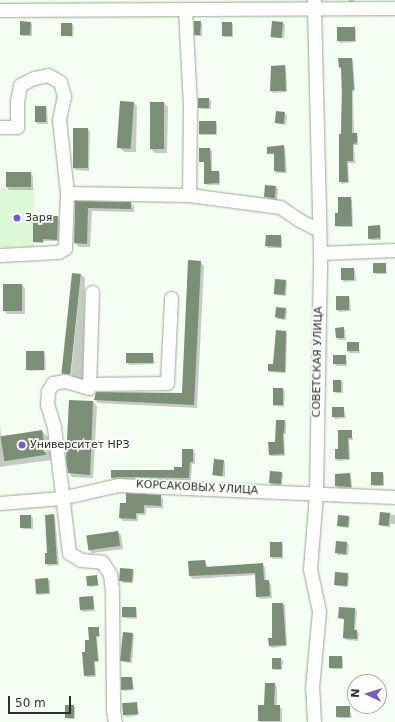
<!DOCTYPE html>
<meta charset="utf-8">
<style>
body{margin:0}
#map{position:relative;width:395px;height:722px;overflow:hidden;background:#f5fef3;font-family:"DejaVu Sans",sans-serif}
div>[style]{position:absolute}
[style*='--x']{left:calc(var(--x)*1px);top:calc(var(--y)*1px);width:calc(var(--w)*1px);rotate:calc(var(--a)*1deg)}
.built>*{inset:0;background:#dcf8d6;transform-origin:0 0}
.shadow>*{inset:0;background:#0003}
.building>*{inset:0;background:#7a8f75;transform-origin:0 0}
.roads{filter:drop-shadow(0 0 1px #95aa90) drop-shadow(0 0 1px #95aa90)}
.minor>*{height:13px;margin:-6.5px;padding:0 6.5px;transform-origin:6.5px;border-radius:6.5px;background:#fff}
.dots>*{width:11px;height:11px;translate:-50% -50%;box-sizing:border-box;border:2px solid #fff;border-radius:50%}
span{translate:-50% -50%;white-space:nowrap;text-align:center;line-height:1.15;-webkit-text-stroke:3.5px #fff;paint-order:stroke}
.poi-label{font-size:11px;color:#283126}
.left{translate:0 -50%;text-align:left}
.street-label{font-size:11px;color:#283126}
.north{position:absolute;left:347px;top:674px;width:40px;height:40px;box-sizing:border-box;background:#fff;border:1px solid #a9ada8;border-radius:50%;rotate:274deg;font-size:11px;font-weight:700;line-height:16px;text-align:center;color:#283126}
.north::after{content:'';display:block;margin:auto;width:14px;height:18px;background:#7559d3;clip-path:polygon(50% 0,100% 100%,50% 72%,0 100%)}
.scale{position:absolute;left:8px;top:696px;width:63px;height:18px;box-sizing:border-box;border:2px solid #283126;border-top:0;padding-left:5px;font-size:12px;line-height:14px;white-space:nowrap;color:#283126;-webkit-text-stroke:3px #fff;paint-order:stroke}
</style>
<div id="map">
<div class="built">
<div style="left:0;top:188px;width:34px;height:59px"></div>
</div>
<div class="shadow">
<div style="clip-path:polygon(348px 0,354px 0,354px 2px,349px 2px)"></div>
<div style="clip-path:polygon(200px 22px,202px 24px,202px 36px,197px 36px,195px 35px)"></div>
<div style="clip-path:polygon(30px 23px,32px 24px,32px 36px,22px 36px,21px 34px)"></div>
<div style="clip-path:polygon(232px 23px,233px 25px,233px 37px,224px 37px,223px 35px)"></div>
<div style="clip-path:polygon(283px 23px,285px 24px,284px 38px,274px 38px,273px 36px)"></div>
<div style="clip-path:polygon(62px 24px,72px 24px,74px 26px,73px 37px,62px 35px)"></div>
<div style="clip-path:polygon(354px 28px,356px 30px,356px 42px,340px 43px,338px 41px)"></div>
<div style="clip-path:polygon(352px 59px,353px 60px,355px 91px,353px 91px,354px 134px,358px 136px,358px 145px,354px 145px,355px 163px,348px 163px,349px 183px,342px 184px,340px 182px,342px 69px,340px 67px)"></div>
<div style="clip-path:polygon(285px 66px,286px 68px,287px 92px,273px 93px,271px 91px)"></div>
<div style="clip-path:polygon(209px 99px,211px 101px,211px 109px,201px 109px,199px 107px)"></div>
<div style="clip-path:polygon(133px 102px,137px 106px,136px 152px,124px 152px,120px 148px)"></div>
<div style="clip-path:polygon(164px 103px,168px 107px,167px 153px,155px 153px,151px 149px)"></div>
<div style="clip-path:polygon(46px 107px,47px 109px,48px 124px,38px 124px,36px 122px)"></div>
<div style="clip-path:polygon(277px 112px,287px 115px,286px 125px,276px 123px)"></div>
<div style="clip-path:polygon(216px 122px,217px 124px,217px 135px,201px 135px,200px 133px)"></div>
<div style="clip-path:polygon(88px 129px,90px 132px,89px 171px,76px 170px,73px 168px)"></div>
<div style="clip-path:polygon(283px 146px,285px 148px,287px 173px,276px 173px,275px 171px,275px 155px,268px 154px)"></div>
<div style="clip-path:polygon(210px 149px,212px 151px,212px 172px,220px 173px,220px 185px,207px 185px,205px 183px,205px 163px,200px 161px)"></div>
<div style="clip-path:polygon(31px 173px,33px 176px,33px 190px,9px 190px,7px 187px)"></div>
<div style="clip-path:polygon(276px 187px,278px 189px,277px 200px,267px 198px,265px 196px)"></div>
<div style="clip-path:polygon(350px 198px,352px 200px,353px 227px,338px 227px,336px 226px,339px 214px)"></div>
<div style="clip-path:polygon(76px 202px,131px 203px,134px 207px,134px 212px,92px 211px,90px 247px,79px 247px,75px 243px)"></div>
<div style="clip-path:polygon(58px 217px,59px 219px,59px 241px,44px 241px,44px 243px,36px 243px,34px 242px,34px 219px)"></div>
<div style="clip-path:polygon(379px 226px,381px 228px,381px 240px,371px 240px,369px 238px)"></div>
<div style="clip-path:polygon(281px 236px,282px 238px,282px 248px,268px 248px,266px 246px)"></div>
<div style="clip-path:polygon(200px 262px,204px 266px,197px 408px,98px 403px,95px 400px,183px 394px)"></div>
<div style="clip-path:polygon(385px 264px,387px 274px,376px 274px,374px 273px)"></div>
<div style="clip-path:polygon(342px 269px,354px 269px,355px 270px,356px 281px,344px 282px,342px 280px)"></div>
<div style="clip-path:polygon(81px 275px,85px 278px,83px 380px,75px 378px,71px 374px)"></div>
<div style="clip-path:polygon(285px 281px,287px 283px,286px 296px,276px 295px,274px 293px)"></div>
<div style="clip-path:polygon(22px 285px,25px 288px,25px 314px,7px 314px,4px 311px)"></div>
<div style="clip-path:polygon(348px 297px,350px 298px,351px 311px,339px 312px,337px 310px)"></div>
<div style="clip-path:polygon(285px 309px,287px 311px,286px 320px,277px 319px,276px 317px)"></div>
<div style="clip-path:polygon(344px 328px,345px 330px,346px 340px,338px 340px,337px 338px)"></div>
<div style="clip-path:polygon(286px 332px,287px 334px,286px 373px,270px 372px,269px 371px,274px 365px)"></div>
<div style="clip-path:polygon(358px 343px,360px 353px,349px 353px,348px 351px)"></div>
<div style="clip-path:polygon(43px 352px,45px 353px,46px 370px,30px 371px,28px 369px)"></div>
<div style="clip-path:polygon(153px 354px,155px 364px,129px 365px,128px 363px)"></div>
<div style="clip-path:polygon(346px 356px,347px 366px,336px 366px,335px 364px)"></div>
<div style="clip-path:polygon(341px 381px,343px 382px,343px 393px,336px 393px,334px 392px)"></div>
<div style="clip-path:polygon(283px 389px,285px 391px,284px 407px,275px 406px,273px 405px)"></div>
<div style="clip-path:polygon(93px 402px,97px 406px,93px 478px,72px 477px,69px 473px)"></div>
<div style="clip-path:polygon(344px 408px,346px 418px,335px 419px,333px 417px)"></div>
<div style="clip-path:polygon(284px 421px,286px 423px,286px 434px,284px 434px,285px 456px,271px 456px,270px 454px,276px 443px)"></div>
<div style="clip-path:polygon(0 425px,1px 436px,42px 431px,48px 437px,51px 460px,0 467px)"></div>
<div style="clip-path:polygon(351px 431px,353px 440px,349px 440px,350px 460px,338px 461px,336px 459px,339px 450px)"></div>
<div style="clip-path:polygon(193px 450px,195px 453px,195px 464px,192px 464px,191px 480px,114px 480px,112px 478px,112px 471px,175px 471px,183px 469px)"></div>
<div style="clip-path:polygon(224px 461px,225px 463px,225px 477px,216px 476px,214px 475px)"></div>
<div style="clip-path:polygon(282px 473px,283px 475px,282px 485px,272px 485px,270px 483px)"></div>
<div style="clip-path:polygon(382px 473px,384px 475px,384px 486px,374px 486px,373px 485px)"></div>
<div style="clip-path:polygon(350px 474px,351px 476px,352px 488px,338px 488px,336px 486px)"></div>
<div style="clip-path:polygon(160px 496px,163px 499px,163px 508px,146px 508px,146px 515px,138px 515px,138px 521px,123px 521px,120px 518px)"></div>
<div style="clip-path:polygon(381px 513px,395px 515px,395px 524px,390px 524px,390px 527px,381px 526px,380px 525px)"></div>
<div style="clip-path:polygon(53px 515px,55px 517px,59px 565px,48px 566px,46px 564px)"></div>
<div style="clip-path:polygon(31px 516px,33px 518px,33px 529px,23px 529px,22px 528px)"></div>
<div style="clip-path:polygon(349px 516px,350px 518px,349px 528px,340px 527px,338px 526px)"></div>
<div style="clip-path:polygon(118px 532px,121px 535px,123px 549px,92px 553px,89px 550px)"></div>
<div style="clip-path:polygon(281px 543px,283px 545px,283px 559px,273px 559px,271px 557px)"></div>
<div style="clip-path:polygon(347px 543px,349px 545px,348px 555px,338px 555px,337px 553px)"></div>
<div style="clip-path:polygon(205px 561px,208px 567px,262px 564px,265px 567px,266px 581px,271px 584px,272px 598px,260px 599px,257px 596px,256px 575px,193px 579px,190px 576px,189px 562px)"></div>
<div style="clip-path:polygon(132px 570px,134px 572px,133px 583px,123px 583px,121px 581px)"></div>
<div style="clip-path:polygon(347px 574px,349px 576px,348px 587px,337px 586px,336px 584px)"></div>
<div style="clip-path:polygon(96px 576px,99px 586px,90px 587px,88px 585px)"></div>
<div style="clip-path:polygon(48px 579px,50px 581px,50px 594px,38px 595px,36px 593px)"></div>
<div style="clip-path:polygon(93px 597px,95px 611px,83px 612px,81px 610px)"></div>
<div style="clip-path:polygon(283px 604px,285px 605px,287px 646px,272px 648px,270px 646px)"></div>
<div style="clip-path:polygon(136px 608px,137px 610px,137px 619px,124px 618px,123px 616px)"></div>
<div style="clip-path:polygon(339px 608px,355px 609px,357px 611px,355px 631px,359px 633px,358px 641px,346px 640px,344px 638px,345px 620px,339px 618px)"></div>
<div style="clip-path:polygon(98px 628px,100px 637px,97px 637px,99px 662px,95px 662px,96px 677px,87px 677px,85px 676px,90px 641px)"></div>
<div style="clip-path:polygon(132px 634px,134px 636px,132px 663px,123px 662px,122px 660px)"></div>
<div style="clip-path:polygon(341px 657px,343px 659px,343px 669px,332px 669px,330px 667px)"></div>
<div style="clip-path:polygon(281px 659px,283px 661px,282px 670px,274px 670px,272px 668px)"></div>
<div style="clip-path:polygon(132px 678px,134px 690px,124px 691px,122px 689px)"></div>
<div style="clip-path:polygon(275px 684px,277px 687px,277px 706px,282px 709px,282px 722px,260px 722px)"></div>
<div style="clip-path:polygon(136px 703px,139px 715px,127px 717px,125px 715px)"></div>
<div style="clip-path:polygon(73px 706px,75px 707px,75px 719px,68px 719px,66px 717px)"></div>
<div style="clip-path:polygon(349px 707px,352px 718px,339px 718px,337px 717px)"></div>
</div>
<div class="building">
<div style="clip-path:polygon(20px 21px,31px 22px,30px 35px,20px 35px)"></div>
<div style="clip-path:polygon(194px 21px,201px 21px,200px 35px,194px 35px)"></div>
<div style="left:272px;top:21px;width:11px;height:16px;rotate:5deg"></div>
<div style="left:222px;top:22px;width:10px;height:14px"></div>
<div style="left:61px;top:23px;width:11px;height:13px"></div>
<div style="left:337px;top:27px;width:18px;height:14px"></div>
<div style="clip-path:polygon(338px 58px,352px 58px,354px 90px,352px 90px,352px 133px,357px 133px,357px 143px,353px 144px,353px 161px,347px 161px,348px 182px,339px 182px,339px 134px,341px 134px,342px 95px,341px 67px,339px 68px)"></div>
<div style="clip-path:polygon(285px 65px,286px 91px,270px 91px,271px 66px)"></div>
<div style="left:198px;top:98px;width:11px;height:10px"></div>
<div style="left:120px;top:101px;width:14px;height:47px;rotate:4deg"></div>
<div style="left:150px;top:102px;width:14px;height:47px"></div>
<div style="left:35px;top:106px;width:11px;height:16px"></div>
<div style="left:276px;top:111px;width:9px;height:12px;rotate:6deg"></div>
<div style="left:199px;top:121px;width:17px;height:13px"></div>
<div style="left:73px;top:128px;width:15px;height:40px"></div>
<div style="clip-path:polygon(284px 145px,285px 172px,274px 171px,274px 153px,267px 154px,267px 147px)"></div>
<div style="clip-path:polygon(199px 148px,210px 148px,211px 171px,219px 171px,219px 183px,204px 184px,204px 162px,199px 162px)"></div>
<div style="left:6px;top:172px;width:25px;height:15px"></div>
<div style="left:265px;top:185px;width:11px;height:12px;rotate:5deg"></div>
<div style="clip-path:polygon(338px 197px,351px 197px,352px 226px,335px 226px,335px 213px,338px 213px)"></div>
<div style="clip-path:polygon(75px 201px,131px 202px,131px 209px,88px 208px,87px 244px,74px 243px)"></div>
<div style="clip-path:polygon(49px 216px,58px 216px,57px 240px,43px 239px,43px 242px,33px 242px,33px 218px,49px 218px)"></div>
<div style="clip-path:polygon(380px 225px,380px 238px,368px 239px,368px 226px)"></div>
<div style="clip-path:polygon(266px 235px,281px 235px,281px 247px,265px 246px)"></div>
<div style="clip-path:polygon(188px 260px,201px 261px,194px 405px,94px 400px,96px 392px,182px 393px)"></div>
<div style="left:386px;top:263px;width:10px;height:13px;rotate:90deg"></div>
<div style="left:341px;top:268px;width:13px;height:12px"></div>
<div style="left:72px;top:273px;width:9px;height:101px;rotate:6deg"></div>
<div style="left:275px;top:279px;width:11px;height:15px;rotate:5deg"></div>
<div style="left:3px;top:284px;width:19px;height:27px"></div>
<div style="left:336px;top:296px;width:13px;height:14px"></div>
<div style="clip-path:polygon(276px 307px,286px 308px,284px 319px,275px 317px)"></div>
<div style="clip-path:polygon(344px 327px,344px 338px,336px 338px,335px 328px)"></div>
<div style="clip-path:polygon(276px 330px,286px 331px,285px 372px,268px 371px,268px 364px,273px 364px)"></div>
<div style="left:359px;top:342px;width:9px;height:12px;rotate:90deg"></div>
<div style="left:26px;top:351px;width:18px;height:19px"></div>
<div style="left:153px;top:353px;width:10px;height:27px;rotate:90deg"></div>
<div style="left:346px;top:355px;width:9px;height:13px;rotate:90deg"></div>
<div style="left:333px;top:380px;width:8px;height:12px"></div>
<div style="left:273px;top:388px;width:10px;height:17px"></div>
<div style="clip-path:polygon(69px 400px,93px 401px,90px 475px,68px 473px,66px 459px)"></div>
<div style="left:332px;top:407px;width:12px;height:10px"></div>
<div style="clip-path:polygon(276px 420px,285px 420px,284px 433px,283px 433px,284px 454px,269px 455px,268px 442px,275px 442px)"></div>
<div style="left:42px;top:430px;width:25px;height:42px;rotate:81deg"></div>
<div style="clip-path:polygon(338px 430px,352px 430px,352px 438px,348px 438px,349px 459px,335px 459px,335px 449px,338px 449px)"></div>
<div style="clip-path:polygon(182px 449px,193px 449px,193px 462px,190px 462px,189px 478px,118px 477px,111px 478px,111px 470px,174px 470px,174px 467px,182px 467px)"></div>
<div style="left:214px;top:459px;width:10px;height:16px;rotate:6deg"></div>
<div style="left:270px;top:471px;width:12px;height:12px;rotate:5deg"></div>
<div style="left:371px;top:472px;width:12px;height:13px"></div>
<div style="clip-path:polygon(350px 473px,351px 487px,335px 486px,335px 474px)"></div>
<div style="clip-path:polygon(126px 493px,161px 495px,161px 506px,144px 505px,144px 513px,136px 513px,136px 519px,119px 518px,120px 503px,126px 503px)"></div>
<div style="left:380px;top:512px;width:10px;height:13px;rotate:6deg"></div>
<div style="clip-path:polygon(54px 514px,57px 564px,45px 564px,45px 553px,47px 553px,45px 515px)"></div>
<div style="left:20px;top:515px;width:11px;height:13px"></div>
<div style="left:338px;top:515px;width:11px;height:11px;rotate:5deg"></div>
<div style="left:118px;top:531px;width:15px;height:32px;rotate:82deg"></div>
<div style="left:336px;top:541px;width:11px;height:12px;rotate:5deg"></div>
<div style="left:270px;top:542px;width:12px;height:15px"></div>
<div style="clip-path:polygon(205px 560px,206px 567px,263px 563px,264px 580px,269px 580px,270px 596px,256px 597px,255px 573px,189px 576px,188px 561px)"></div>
<div style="left:120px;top:568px;width:13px;height:13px;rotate:4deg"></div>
<div style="left:335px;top:572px;width:13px;height:13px;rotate:4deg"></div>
<div style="left:97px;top:575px;width:10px;height:11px;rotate:84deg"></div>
<div style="left:48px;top:578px;width:15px;height:13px;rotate:86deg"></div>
<div style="left:93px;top:596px;width:13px;height:14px;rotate:86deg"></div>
<div style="clip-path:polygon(272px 603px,283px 603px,286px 645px,269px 646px,268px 638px,272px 638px)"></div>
<div style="left:122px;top:607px;width:14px;height:10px"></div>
<div style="clip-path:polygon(339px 607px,355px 608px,354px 630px,357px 630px,357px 639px,343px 638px,344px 619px,338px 618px)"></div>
<div style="clip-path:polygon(88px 627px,99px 627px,99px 636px,96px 636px,98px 661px,94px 661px,95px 675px,84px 676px,82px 652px,85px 652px,85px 640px,89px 640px)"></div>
<div style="left:123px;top:632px;width:10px;height:29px;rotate:6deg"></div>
<div style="left:329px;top:656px;width:13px;height:12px"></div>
<div style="left:272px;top:658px;width:9px;height:11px"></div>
<div style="clip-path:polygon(121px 677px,132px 677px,133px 689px,121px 690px)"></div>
<div style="clip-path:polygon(265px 683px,275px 683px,274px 705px,280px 705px,280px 721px,258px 721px,258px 705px,264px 705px)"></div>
<div style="left:137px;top:702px;width:12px;height:15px;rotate:85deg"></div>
<div style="left:65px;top:705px;width:9px;height:13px"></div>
<div style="left:336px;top:706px;width:14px;height:11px"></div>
</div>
<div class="roads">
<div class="minor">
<div style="--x:0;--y:10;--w:395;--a:-0.3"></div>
<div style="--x:185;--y:10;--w:94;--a:87"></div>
<div style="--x:190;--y:104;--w:91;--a:90.6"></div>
<div style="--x:0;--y:127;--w:17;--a:0"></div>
<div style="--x:17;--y:127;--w:26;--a:-90"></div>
<div style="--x:17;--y:101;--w:16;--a:-79"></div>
<div style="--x:20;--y:85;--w:16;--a:-27"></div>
<div style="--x:34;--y:78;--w:14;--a:-12"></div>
<div style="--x:48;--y:75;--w:14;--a:30"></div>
<div style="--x:60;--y:82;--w:15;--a:74"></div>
<div style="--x:64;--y:96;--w:25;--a:102"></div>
<div style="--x:59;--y:120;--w:73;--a:83.7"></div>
<div style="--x:67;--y:193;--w:55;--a:92.1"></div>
<div style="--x:65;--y:248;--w:8;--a:150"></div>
<div style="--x:58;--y:252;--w:58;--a:177"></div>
<div style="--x:67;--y:193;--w:122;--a:0.9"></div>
<div style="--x:189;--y:195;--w:92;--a:7.5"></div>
<div style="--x:280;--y:207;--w:23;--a:34"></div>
<div style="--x:299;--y:220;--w:22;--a:27"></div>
<div style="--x:320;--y:253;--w:75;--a:-2.3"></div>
<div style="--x:92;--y:292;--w:96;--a:91.8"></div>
<div style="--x:89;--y:388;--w:25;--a:-164"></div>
<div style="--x:65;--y:381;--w:12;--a:171"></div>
<div style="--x:53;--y:383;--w:9;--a:122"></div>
<div style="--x:48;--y:391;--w:13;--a:94"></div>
<div style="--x:47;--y:404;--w:24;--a:73"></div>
<div style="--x:54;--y:427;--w:127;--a:83.2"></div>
<div style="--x:69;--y:553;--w:14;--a:30"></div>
<div style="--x:81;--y:560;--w:21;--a:5"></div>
<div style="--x:102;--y:562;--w:14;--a:56"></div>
<div style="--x:110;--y:574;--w:16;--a:83"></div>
<div style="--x:112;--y:590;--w:120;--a:89.5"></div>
<div style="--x:113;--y:710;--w:12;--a:81"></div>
<div style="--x:89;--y:384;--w:78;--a:-0.7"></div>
<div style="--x:167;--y:383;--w:85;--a:-87.3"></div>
<div style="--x:0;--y:503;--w:61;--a:-4.7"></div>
<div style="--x:61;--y:498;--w:58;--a:-12.8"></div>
<div style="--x:118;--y:485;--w:277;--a:2.5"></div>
<div style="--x:314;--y:722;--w:34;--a:-93"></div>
<div style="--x:312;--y:688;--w:77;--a:-84.8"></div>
<div style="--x:319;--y:611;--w:43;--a:-102.1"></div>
<div style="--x:310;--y:569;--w:75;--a:-85.4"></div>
<div style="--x:316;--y:494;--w:241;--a:-89"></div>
<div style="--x:320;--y:253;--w:253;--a:-91.4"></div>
</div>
</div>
<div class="dots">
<div style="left:17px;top:218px;background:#7559d3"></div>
<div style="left:22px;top:445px;background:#7559d3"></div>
</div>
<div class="poi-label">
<span class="left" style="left:25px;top:218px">Заря</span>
<span class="left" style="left:30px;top:445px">Университет НРЗ</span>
</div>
<div class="street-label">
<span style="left:318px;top:362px;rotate:-89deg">СОВЕТСКАЯ УЛИЦА</span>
<span style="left:197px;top:488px;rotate:3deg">КОРСАКОВЫХ УЛИЦА</span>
</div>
<div class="north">N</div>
<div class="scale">50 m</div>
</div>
